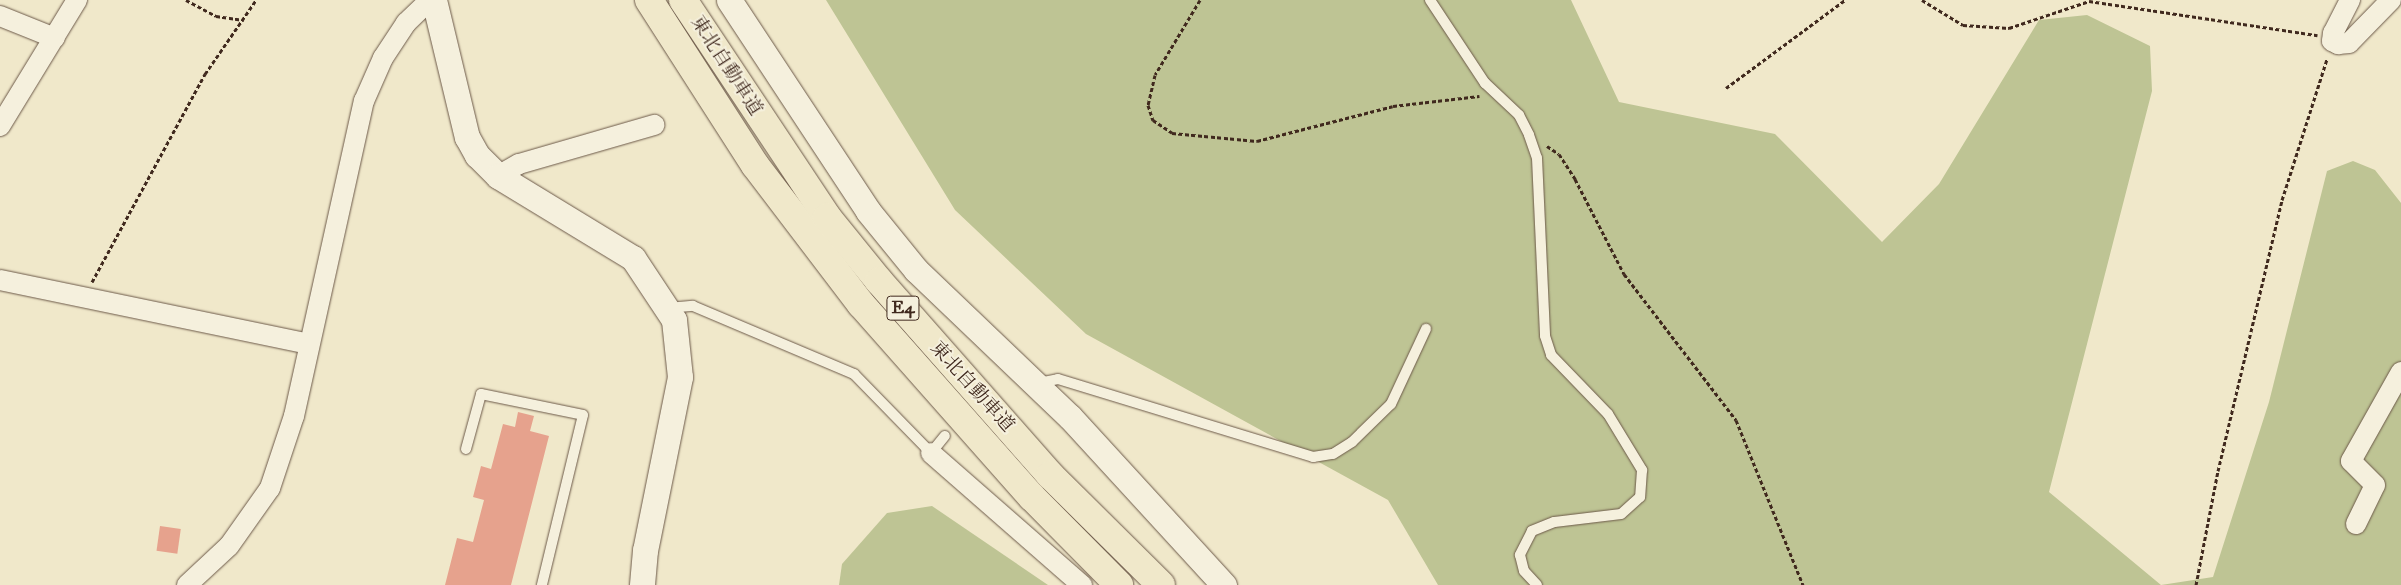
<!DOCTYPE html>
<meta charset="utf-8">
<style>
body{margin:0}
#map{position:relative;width:2401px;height:585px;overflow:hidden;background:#f0e8ca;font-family:"IM FELL DW Pica","Noto Serif JP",serif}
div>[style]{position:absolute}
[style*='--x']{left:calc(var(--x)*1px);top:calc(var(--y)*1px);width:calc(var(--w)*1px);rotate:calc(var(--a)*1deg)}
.green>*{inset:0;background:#bec494}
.building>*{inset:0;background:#e6a28d;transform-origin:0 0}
.path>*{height:3px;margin-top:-1.5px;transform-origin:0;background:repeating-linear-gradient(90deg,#40291e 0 4px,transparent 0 6.5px)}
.roads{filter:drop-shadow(0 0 1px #6c5949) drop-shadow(0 0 1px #6c5949)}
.service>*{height:10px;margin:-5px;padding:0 5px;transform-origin:5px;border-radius:5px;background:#f5f0dd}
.minor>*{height:20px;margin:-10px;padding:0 10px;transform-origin:10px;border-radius:10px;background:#f5f0dd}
.tertiary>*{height:25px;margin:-12.5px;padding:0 12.5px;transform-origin:12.5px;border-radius:12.5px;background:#f5f0dd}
.motorway>*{height:28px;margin:-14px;padding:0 14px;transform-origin:14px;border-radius:14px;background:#f0e8ca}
span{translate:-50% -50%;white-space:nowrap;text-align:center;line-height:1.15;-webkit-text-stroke:4px #f5f0dd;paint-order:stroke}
.shield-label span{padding:1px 4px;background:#f5f0dd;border:1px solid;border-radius:4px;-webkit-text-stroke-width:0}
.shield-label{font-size:18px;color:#40291e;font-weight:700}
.street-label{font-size:19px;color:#40291e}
</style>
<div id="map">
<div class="green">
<div style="clip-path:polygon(826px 0,1571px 0,1619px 102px,1775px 134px,1882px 242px,1939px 184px,2039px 20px,2087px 15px,2150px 46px,2152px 91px,2049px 492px,2161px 585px,2213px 577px,2269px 402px,2327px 171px,2353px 161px,2375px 170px,2401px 203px,2401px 585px,1438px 585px,1388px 500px,1086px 334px,955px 210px)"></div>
<div style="clip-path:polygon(932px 506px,1048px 585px,839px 585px,842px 564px,887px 513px)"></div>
</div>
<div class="building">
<div style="clip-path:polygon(518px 412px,534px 416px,530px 431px,549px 436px,511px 585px,445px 585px,457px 538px,473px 542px,484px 500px,473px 497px,481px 466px,491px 469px,503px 424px,515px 427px)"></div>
<div style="left:160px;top:526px;width:21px;height:25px;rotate:8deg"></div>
</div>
<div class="path">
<div style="--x:186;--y:0;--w:34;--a:28"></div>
<div style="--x:216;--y:16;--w:28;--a:8"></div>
<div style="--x:1200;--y:0;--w:87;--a:121"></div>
<div style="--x:1155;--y:75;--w:31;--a:103"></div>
<div style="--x:1148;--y:105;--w:16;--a:72"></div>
<div style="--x:1153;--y:120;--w:23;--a:34"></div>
<div style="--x:1172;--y:133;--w:85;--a:5.4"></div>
<div style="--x:1257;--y:141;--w:140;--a:-14.4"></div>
<div style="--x:1393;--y:106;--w:87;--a:-6.6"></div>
<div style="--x:1922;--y:0;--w:48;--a:31.4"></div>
<div style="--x:1963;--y:25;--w:46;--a:3.7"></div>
<div style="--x:2009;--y:28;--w:84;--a:-18.6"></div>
<div style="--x:2089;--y:1;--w:231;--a:8.5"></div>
<div style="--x:1726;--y:88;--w:148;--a:-36.5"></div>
<div style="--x:1547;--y:146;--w:14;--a:34"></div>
<div style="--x:1559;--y:154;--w:30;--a:57"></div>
<div style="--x:1575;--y:179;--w:107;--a:62.7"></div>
<div style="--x:1624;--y:274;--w:184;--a:52.5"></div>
<div style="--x:1736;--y:420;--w:178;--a:67.9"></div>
<div style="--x:92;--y:282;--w:237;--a:-61.5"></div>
<div style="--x:205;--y:74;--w:90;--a:-55.4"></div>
<div style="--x:2196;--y:585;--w:116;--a:-79.1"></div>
<div style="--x:2218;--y:471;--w:278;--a:-76.7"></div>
<div style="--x:2282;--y:200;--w:148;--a:-72.3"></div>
</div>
<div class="roads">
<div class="service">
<div style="--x:1430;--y:0;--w:100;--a:56.5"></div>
<div style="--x:1485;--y:83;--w:47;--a:43.3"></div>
<div style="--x:1519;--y:115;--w:22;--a:63"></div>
<div style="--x:1529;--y:135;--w:24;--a:71"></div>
<div style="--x:1537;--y:158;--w:178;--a:87.4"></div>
<div style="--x:1545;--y:336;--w:20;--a:72"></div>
<div style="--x:1551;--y:355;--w:82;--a:46"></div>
<div style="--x:1608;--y:414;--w:66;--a:58.7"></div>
<div style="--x:1642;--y:470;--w:27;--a:94"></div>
<div style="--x:1640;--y:497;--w:25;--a:138"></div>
<div style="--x:1621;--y:514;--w:67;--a:173.2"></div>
<div style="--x:1554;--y:522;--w:24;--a:158"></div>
<div style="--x:1532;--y:531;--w:27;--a:117"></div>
<div style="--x:1520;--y:555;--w:16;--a:76"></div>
<div style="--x:1524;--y:571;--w:19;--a:47"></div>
<div style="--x:668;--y:308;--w:25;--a:-5"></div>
<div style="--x:693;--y:306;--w:175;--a:22.9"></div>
<div style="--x:854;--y:374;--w:110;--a:45.7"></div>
<div style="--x:931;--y:453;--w:22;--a:-51"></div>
<div style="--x:1039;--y:383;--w:19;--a:-12"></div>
<div style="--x:1058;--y:379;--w:267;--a:17"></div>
<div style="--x:1313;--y:457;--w:20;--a:-9"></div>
<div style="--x:1333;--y:454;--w:22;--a:-32"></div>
<div style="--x:1352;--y:442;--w:54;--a:-44.3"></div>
<div style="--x:1391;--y:404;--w:83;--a:-65"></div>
<div style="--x:466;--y:449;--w:57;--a:-74.7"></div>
<div style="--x:481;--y:394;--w:104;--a:11.6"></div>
<div style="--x:583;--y:415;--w:175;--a:103.6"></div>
</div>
<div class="minor">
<div style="--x:2350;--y:0;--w:37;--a:117"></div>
<div style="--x:2333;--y:33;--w:8;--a:97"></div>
<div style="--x:2332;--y:41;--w:7;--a:27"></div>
<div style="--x:2338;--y:44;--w:11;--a:-5"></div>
<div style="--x:2349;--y:43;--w:60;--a:-45.7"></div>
<div style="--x:0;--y:16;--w:59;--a:21.8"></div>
<div style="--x:0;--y:126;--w:148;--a:-58.6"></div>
<div style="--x:498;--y:176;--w:24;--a:-30"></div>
<div style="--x:519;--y:164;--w:141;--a:-16.1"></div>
<div style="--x:0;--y:280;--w:315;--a:11.7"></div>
<div style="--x:931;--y:453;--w:201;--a:41.2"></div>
<div style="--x:2356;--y:524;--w:43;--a:-64"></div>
<div style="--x:2375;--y:485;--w:34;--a:-135"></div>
<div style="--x:2351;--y:461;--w:102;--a:-60.7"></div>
<div style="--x:187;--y:585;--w:57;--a:-42.9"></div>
<div style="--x:229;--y:546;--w:71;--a:-54.7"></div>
<div style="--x:270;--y:488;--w:76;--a:-71.6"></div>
<div style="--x:294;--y:416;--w:323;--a:-77.5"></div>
<div style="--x:364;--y:101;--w:47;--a:-66.2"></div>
<div style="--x:383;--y:58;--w:42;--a:-56.7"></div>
<div style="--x:406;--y:23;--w:33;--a:-44"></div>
</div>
<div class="tertiary">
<div style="--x:434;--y:0;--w:141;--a:76.5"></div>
<div style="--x:467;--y:137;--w:21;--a:61"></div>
<div style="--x:477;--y:155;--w:30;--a:45"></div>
<div style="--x:498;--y:176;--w:158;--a:31.3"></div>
<div style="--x:633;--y:258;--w:74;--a:56.5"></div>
<div style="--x:674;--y:320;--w:57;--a:84"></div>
<div style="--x:680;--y:377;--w:177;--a:101.4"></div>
<div style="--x:645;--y:550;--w:35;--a:95"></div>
<div style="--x:729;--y:0;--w:253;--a:56.6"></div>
<div style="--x:868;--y:211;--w:76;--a:50.9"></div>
<div style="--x:916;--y:270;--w:213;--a:43.7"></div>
<div style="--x:1070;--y:417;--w:228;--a:47.5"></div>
</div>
<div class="motorway">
<div style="--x:649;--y:0;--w:196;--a:57.3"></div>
<div style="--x:755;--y:165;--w:175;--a:52.7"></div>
<div style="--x:861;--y:304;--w:258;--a:48.5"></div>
<div style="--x:1032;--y:497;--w:124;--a:45.3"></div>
<div style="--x:683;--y:0;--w:260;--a:56.4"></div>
<div style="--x:827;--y:217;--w:82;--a:50.9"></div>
<div style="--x:879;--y:281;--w:259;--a:48.6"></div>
<div style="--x:1050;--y:475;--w:156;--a:44.7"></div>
</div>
</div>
<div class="shield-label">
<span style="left:903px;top:308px">E4</span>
</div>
<div class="street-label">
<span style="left:726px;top:66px;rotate:57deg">東北自動車道</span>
<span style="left:972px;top:387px;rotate:48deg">東北自動車道</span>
</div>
</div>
